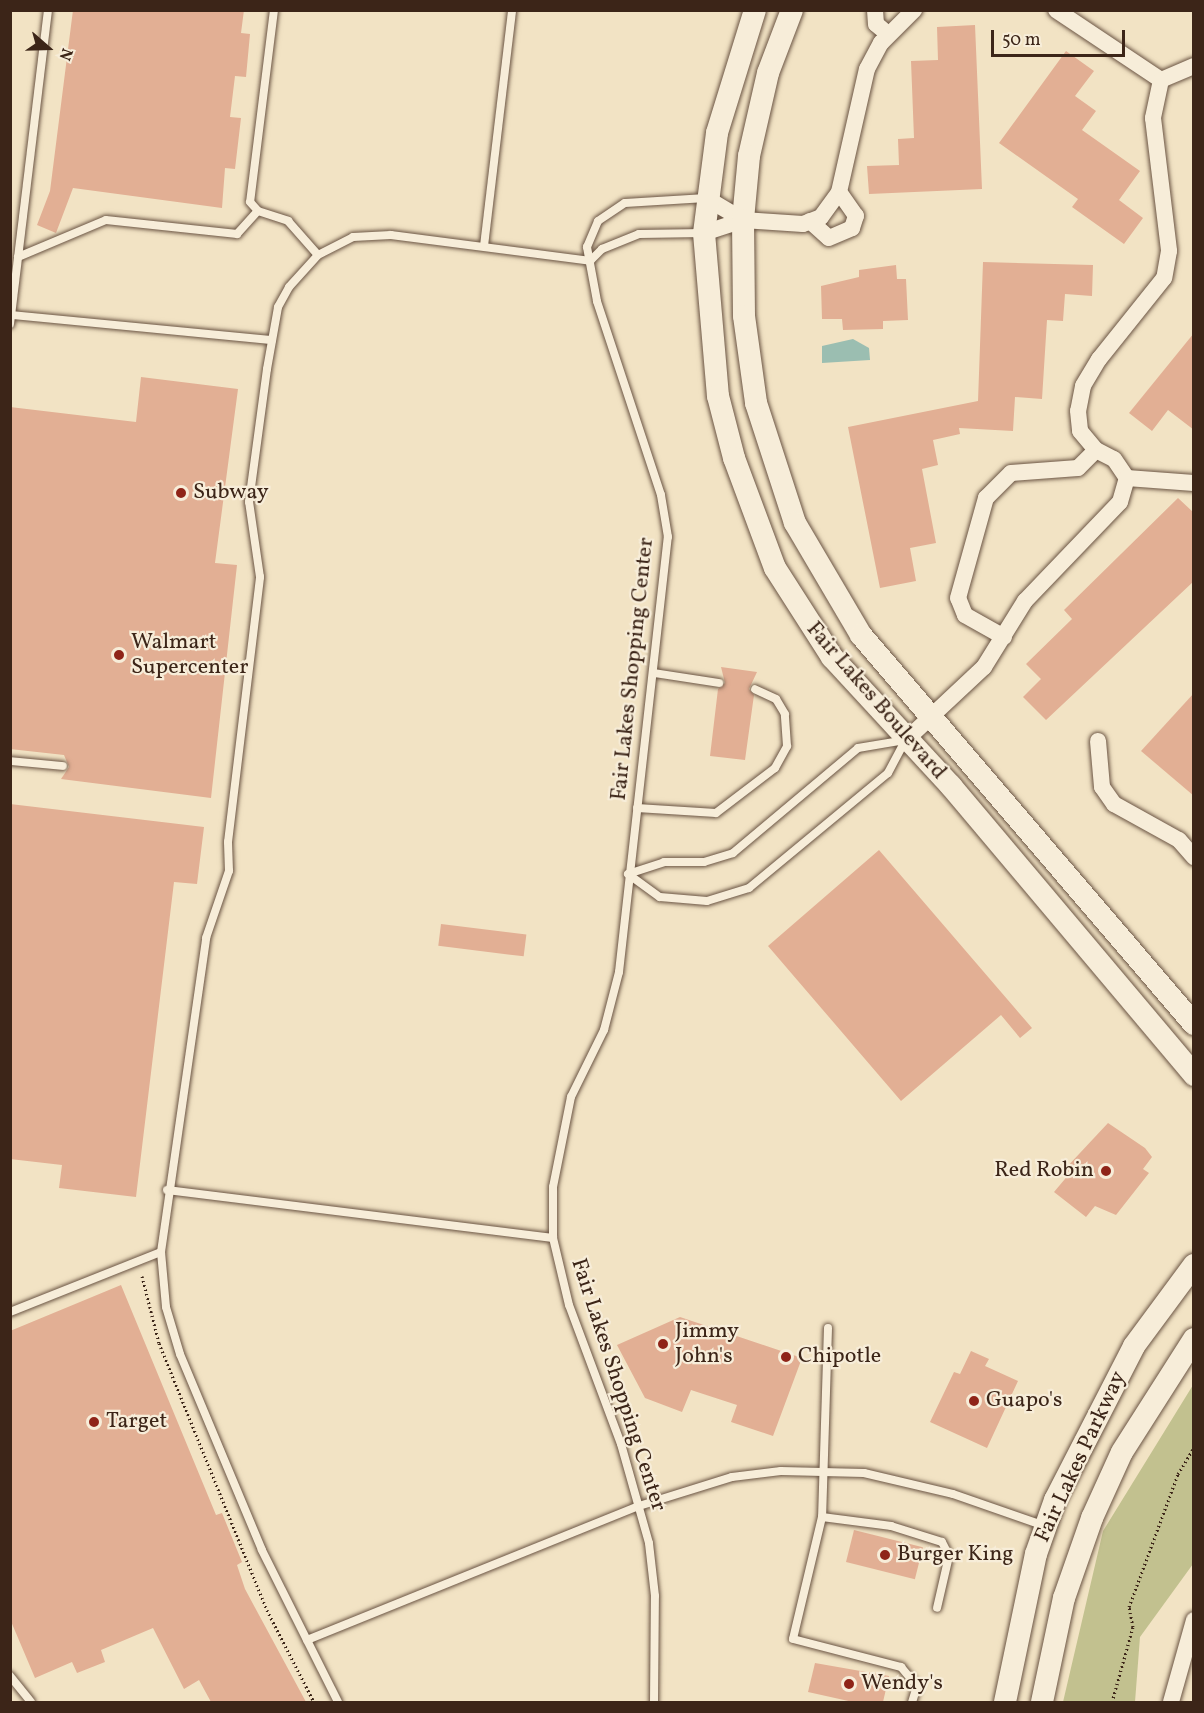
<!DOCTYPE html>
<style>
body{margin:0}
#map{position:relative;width:1204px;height:1713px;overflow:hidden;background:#f2e3c4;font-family:Vollkorn,serif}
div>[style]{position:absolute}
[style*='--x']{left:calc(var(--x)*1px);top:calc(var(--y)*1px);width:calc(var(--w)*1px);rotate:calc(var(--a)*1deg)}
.green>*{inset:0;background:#c2c18f}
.water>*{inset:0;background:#9bbeb1}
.building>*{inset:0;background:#e2af94;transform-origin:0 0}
.path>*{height:3px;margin-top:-1.5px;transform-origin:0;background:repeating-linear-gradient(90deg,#3c2518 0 1.5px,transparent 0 4.5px)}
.roads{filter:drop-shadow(0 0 2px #6a5443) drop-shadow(0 0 2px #6a5443)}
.lane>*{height:8px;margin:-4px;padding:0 4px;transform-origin:4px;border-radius:4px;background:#f7edd9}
.street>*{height:16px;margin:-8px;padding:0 8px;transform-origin:8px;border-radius:8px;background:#f7edd9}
.secondary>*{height:22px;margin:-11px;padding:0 11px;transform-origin:11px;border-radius:11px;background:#f7edd9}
.dots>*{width:16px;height:16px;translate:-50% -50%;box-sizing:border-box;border:3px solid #f7edd9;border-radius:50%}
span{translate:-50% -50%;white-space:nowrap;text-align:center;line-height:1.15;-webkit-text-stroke:4.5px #f7edd9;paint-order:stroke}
.poi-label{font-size:22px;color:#3c2518}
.left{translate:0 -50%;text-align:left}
.right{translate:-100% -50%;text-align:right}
.street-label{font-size:22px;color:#3c2518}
.frame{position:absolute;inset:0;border:12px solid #3c2518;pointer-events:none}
.north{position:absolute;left:18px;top:18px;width:60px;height:60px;-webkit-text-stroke:4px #f7edd9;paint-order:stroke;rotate:110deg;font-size:16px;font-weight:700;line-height:24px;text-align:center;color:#3c2518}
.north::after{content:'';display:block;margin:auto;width:21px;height:27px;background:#3c2518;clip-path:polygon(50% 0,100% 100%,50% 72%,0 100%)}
.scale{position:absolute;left:991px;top:30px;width:134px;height:27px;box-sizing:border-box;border:3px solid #3c2518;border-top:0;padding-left:8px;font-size:18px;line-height:21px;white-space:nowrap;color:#3c2518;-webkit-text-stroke:4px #f7edd9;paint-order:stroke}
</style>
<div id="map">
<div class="green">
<div style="clip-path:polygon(1193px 1385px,1193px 1564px,1140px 1637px,1135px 1702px,1063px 1702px,1103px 1531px)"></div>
</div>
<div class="water">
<div style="clip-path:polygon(853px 339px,869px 348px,870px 360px,822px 363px,822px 346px)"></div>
</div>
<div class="building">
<div style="clip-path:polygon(73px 10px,244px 10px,241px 33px,250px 34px,246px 77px,235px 76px,230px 117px,241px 118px,235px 169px,225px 168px,222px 208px,73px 188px,56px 233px,37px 225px,50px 191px)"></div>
<div style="clip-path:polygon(975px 25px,982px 189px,869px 194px,867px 166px,899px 165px,898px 139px,914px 138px,911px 61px,938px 60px,937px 27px)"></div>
<div style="clip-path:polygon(1066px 51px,1094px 71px,1075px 96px,1096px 111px,1082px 130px,1140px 171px,1119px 200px,1143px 218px,1124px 244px,1072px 207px,1078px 199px,999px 143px)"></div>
<div style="clip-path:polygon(983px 262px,1093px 265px,1092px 296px,1065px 294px,1063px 321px,1047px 320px,1042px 399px,1015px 397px,1013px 431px,959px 428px,960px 434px,933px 440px,938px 465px,922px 469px,936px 543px,910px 548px,916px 581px,880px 588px,848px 427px,978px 401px)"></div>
<div style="clip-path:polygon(896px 265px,897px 279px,906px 279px,908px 320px,883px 321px,883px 329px,843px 330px,842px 319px,822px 319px,821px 286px,859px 277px,859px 270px)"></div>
<div style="clip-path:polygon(1194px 333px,1194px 430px,1168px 410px,1152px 431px,1129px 413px)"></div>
<div style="clip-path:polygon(141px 377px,238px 389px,215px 563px,237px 565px,211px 798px,61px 779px,69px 767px,64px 755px,10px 749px,10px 407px,136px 422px)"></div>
<div style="clip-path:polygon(1178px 498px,1194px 513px,1194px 581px,1046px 720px,1023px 697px,1041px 679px,1026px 664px,1072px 619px,1064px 610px)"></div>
<div style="clip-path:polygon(721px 667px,757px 672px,749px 689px,754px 695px,745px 760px,710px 756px,718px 689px,725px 683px)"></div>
<div style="clip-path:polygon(1194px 693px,1194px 796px,1141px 751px)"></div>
<div style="clip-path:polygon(10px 804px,204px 827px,197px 884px,174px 882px,136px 1197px,59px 1188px,62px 1165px,10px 1159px)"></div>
<div style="clip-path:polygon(879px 850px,1032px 1028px,1020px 1038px,1001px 1015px,901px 1101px,768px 946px)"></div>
<div style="left:441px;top:924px;width:86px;height:22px;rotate:7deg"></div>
<div style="clip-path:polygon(1108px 1123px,1145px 1148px,1152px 1157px,1143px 1169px,1149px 1173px,1116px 1215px,1095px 1206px,1086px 1217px,1054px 1192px,1070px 1173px,1065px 1169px)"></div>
<div style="clip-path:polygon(121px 1285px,216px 1515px,222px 1513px,242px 1562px,237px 1565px,245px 1589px,306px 1702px,211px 1702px,199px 1680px,184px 1689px,153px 1628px,101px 1650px,105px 1662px,77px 1673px,72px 1662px,35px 1678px,10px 1619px,10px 1331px)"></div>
<div style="clip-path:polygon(680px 1317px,802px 1358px,773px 1436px,731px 1422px,737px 1405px,691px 1390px,682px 1412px,645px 1398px,617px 1345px)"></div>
<div style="clip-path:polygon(971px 1351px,989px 1359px,985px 1366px,1018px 1381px,987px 1448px,930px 1422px,954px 1372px,960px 1374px)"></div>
<div style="left:854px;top:1530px;width:71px;height:33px;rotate:14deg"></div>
<div style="clip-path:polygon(815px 1663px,889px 1676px,883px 1702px,853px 1702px,808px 1692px)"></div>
</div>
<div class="path">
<div style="--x:142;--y:1276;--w:69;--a:75.8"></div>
<div style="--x:159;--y:1343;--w:288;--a:68"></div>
<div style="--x:267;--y:1610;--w:103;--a:62.9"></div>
<div style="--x:1112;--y:1702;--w:78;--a:-74.4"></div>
<div style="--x:1133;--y:1627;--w:20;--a:-101"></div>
<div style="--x:1129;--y:1607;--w:142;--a:-69.8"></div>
<div style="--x:1178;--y:1474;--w:31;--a:-59"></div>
</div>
<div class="roads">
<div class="lane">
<div style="--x:274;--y:10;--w:193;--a:97.1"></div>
<div style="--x:250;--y:202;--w:12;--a:48"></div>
<div style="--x:258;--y:211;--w:32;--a:18"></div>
<div style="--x:288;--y:221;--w:45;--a:48.6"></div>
<div style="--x:484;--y:246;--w:238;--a:-83.2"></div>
<div style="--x:18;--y:257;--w:95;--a:-22.8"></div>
<div style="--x:106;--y:220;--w:132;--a:6.1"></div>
<div style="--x:237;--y:234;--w:31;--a:-48"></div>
<div style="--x:590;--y:261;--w:17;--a:-45"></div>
<div style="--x:602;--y:249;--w:40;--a:-22"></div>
<div style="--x:639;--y:234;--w:65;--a:-0.9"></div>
<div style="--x:12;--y:315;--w:261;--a:5.5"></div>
<div style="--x:10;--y:324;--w:316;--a:-83.1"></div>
<div style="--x:654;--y:673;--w:66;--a:8.7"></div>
<div style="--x:10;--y:761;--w:53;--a:5.4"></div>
<div style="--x:637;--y:808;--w:79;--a:3.6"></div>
<div style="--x:716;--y:813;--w:74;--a:-37.3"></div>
<div style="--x:775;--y:768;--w:25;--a:-61"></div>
<div style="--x:787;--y:746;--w:32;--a:-94"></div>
<div style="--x:785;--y:714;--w:17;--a:-121"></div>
<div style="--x:776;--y:699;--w:23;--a:-155"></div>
<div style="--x:628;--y:874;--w:39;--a:36"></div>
<div style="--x:660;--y:897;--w:47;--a:4.9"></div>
<div style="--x:707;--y:901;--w:44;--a:-17.2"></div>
<div style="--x:749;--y:888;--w:180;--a:-39.6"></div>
<div style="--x:888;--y:773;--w:36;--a:-62"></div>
<div style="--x:628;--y:874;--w:38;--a:-18"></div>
<div style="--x:664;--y:862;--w:40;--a:0"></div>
<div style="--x:704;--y:862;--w:30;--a:-17"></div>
<div style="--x:733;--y:853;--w:163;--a:-40"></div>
<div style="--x:858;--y:748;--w:49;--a:-9.5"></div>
<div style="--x:167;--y:1190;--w:389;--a:7.1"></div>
<div style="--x:10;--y:1312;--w:162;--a:-21.7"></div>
<div style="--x:828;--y:1328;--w:189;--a:91.8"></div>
<div style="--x:822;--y:1517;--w:125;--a:103.4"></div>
<div style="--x:793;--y:1639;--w:112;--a:14.5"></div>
<div style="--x:901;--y:1667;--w:25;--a:50"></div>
<div style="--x:917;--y:1686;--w:17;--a:107"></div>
<div style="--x:822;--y:1517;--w:70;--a:7.4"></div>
<div style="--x:891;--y:1526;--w:53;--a:17.4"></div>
<div style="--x:942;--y:1542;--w:16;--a:63"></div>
<div style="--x:949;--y:1556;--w:53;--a:103"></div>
<div style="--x:307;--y:1640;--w:358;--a:-22"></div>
<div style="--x:639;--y:1506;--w:97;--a:-17.3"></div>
<div style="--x:732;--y:1477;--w:49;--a:-7"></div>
<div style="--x:781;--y:1471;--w:83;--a:1.4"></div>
<div style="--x:864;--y:1473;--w:91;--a:13.3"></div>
<div style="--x:953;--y:1494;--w:97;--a:19.2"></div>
<div style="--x:10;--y:1676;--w:33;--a:51"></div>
<div style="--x:338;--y:1702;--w:170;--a:-116.6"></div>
<div style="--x:262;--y:1550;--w:212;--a:-112.7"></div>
<div style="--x:180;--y:1354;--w:49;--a:-106.6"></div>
<div style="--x:166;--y:1307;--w:55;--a:-95.2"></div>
<div style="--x:161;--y:1252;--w:317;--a:-81.8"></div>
<div style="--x:206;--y:938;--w:71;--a:-71.1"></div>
<div style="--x:229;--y:871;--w:29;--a:-92"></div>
<div style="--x:228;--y:842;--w:267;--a:-83.1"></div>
<div style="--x:260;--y:577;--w:76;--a:-98.3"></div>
<div style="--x:249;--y:502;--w:134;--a:-82.3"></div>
<div style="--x:267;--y:369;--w:63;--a:-79.9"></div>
<div style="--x:278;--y:307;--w:23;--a:-61"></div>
<div style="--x:289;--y:287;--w:43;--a:-47.8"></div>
<div style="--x:318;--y:255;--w:39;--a:-27"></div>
<div style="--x:353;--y:237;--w:38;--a:-3"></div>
<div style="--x:391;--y:235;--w:201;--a:7.4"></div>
<div style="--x:654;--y:1702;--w:106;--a:-89.5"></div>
<div style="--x:655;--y:1596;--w:53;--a:-96.5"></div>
<div style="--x:649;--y:1543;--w:103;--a:-105.8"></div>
<div style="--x:621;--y:1444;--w:148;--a:-110.5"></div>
<div style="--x:569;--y:1305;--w:69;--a:-103.4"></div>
<div style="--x:553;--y:1238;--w:51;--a:-90"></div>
<div style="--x:553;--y:1187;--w:92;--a:-78.7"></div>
<div style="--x:571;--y:1097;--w:75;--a:-63.8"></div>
<div style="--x:604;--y:1030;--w:60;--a:-75.5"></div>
<div style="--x:619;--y:972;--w:438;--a:-83.6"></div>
<div style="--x:668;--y:537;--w:43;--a:-99.5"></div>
<div style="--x:661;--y:495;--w:204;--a:-108.3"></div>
<div style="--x:597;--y:301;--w:55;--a:-100.5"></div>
<div style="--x:587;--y:247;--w:28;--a:-67"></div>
<div style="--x:598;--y:221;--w:32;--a:-34"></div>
<div style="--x:625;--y:203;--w:81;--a:-3.5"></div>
</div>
<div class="street">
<div style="--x:875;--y:10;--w:14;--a:86"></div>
<div style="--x:876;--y:24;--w:16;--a:40"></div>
<div style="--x:1056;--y:10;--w:126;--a:33.7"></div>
<div style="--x:1161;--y:80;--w:36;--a:-23"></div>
<div style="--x:1161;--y:80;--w:39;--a:102"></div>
<div style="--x:1153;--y:118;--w:134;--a:83.1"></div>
<div style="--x:1169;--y:251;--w:27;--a:100"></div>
<div style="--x:1164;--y:278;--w:104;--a:128.7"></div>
<div style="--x:1099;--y:359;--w:31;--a:121"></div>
<div style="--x:1083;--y:386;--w:25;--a:101"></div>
<div style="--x:1078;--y:411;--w:20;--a:84"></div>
<div style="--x:1080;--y:431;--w:25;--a:50"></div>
<div style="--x:1096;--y:450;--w:20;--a:27"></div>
<div style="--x:1114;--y:459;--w:23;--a:56"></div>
<div style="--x:1127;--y:478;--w:67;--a:4.3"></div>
<div style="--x:706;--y:198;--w:43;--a:30.7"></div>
<div style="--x:810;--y:221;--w:25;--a:42"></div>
<div style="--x:829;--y:238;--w:25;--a:-23"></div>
<div style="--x:852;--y:228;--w:13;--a:-72"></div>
<div style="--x:856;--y:216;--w:29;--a:-125"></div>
<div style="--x:704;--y:233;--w:41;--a:-18.4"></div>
<div style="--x:743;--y:220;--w:60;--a:3.8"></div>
<div style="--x:803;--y:224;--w:19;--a:-21"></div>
<div style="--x:821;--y:217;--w:31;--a:-54"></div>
<div style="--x:839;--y:192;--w:126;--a:-77.2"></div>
<div style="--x:867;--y:69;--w:30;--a:-62"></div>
<div style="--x:881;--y:43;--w:47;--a:-45"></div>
<div style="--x:1004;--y:637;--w:45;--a:-150.6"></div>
<div style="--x:965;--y:615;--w:18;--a:-112"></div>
<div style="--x:958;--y:598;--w:104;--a:-74.4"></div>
<div style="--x:986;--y:498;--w:35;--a:-45"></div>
<div style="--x:1011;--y:473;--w:67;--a:-4.3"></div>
<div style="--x:1078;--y:468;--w:25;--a:-45"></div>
<div style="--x:906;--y:740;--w:107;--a:-43.1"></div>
<div style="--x:984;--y:667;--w:78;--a:-58.2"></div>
<div style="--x:1025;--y:601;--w:137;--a:-46.2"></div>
<div style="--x:1120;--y:502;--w:25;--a:-74"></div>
<div style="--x:1098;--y:741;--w:46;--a:85"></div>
<div style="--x:1102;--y:787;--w:21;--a:55"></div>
<div style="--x:1114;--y:804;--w:74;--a:29"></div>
<div style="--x:1179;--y:840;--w:23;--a:49"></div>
<div style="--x:1171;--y:1702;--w:85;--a:-74.3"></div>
</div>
<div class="secondary">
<div style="--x:755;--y:10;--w:129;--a:107.2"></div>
<div style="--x:717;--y:133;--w:101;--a:97.4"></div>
<div style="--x:704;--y:233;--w:164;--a:85.1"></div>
<div style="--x:718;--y:396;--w:64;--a:75.5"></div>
<div style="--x:734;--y:458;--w:117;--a:69.6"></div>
<div style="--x:775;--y:568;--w:106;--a:57.4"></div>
<div style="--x:832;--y:657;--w:176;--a:47.3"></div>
<div style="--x:951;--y:786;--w:378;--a:49.9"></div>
<div style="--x:792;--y:10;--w:67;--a:110.9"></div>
<div style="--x:768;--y:73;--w:85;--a:102.9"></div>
<div style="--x:749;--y:156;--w:64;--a:95.4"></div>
<div style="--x:743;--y:220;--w:96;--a:89.4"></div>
<div style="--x:744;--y:316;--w:88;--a:82.1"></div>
<div style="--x:756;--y:403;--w:126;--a:72"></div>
<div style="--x:795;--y:523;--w:130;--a:59.5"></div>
<div style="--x:861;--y:635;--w:512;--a:49.44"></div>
<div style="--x:1005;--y:1702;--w:151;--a:-78.2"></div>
<div style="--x:1036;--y:1554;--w:57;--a:-70.6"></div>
<div style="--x:1055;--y:1500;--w:173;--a:-62.8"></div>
<div style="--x:1134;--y:1346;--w:101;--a:-53.5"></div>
<div style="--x:1042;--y:1702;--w:106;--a:-78.1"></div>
<div style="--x:1064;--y:1598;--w:85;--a:-70.7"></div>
<div style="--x:1092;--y:1518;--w:72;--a:-65.6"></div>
<div style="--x:1122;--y:1452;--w:134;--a:-57.5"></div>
</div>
</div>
<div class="dots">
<div style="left:181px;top:493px;background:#8f2418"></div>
<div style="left:119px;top:655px;background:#8f2418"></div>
<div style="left:1106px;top:1171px;background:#8f2418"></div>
<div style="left:663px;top:1344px;background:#8f2418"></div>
<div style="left:786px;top:1357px;background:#8f2418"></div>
<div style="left:974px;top:1401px;background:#8f2418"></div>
<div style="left:94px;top:1422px;background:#8f2418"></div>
<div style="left:885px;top:1555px;background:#8f2418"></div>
<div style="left:849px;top:1684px;background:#8f2418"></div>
</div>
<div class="poi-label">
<span class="left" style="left:193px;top:493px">Subway</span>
<span class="left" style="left:131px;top:655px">Walmart<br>Supercenter</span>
<span class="right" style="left:1094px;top:1171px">Red Robin</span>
<span class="left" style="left:675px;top:1344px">Jimmy<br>John's</span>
<span class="left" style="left:798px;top:1357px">Chipotle</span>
<span class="left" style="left:986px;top:1401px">Guapo's</span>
<span class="left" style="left:106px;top:1422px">Target</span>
<span class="left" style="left:897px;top:1555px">Burger King</span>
<span class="left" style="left:861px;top:1684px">Wendy's</span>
</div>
<div class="street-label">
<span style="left:633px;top:669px;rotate:-84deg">Fair Lakes Shopping Center</span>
<span style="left:876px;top:701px;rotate:49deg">Fair Lakes Boulevard</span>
<span style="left:618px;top:1385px;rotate:72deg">Fair Lakes Shopping Center</span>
<span style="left:1081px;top:1457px;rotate:-65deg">Fair Lakes Parkway</span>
</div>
<div class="frame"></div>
<div class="north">N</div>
<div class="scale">50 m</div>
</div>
